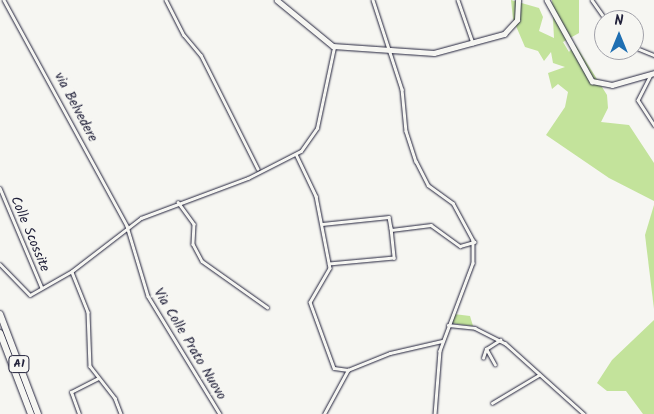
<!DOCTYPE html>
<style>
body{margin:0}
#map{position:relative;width:654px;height:414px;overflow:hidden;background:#f6f6f2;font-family:Kalam,sans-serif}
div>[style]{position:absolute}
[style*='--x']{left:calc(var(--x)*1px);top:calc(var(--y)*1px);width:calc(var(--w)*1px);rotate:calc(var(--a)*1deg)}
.green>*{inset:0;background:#c3e39b}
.roads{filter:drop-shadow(0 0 1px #22223b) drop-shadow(0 0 1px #22223b)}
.street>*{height:2.5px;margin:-1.25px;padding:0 1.25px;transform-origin:1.25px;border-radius:1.25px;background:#f6f6f2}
.secondary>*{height:4.5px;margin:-2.25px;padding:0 2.25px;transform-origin:2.25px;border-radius:2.25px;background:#f6f6f2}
.highway>*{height:6px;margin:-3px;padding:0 3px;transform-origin:3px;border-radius:3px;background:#f6f6f2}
span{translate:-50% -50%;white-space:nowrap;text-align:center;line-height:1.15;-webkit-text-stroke:5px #f6f6f2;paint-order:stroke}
.shield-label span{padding:1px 4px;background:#f6f6f2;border:1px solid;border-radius:4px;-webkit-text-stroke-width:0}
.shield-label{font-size:12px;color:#22223b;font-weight:700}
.street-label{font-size:14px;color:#22223b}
.north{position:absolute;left:594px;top:10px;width:50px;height:50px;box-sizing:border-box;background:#f6f6f2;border:1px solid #a1a1a9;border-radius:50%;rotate:0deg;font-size:14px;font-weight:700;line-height:20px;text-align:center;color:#22223b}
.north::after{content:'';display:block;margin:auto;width:18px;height:22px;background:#1f6fb2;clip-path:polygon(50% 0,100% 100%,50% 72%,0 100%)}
</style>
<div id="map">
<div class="green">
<div style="clip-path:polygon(511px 0,539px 8px,543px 17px,539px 31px,554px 38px,552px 0,579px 0,579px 33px,563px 42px,569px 52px,575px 44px,607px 95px,608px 108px,601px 122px,629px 125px,654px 163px,654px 201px,609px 178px,546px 135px,565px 107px,568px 92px,558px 84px,552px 89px,548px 73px,565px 67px,553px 63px,551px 52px,544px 61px,538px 51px,525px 47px,513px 19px)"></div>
<div style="clip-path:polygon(654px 205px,654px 309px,645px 235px)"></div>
<div style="clip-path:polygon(454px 314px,470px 316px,473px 326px,450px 323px)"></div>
<div style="clip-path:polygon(654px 320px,654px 414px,643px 414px,626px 391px,607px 391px,597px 383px,612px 360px)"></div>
</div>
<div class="roads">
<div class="street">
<div style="--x:4;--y:0;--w:257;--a:61.4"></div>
<div style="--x:127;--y:226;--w:73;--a:73.3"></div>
<div style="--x:148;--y:296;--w:138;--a:58.6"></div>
<div style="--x:166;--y:0;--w:39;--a:63"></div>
<div style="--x:184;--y:35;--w:26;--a:50"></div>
<div style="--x:201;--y:55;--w:127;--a:63.4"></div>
<div style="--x:373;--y:0;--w:94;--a:72"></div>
<div style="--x:402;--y:89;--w:42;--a:84.6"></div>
<div style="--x:406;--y:131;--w:32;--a:72"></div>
<div style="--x:416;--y:161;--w:27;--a:63"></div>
<div style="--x:428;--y:185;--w:31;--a:36"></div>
<div style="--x:453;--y:203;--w:42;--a:61.6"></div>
<div style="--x:473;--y:240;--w:23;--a:90"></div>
<div style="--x:473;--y:263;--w:94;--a:110.6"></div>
<div style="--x:440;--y:351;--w:63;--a:94.5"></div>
<div style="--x:458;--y:0;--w:46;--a:70.8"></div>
<div style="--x:592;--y:0;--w:24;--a:55"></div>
<div style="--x:634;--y:47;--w:22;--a:22"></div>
<div style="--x:651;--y:75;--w:28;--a:117"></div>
<div style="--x:638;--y:100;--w:30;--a:57"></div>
<div style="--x:296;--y:154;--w:47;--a:64.5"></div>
<div style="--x:316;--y:196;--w:73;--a:79"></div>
<div style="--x:330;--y:268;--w:39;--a:120"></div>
<div style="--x:310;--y:302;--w:70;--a:70"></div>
<div style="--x:334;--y:368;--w:14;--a:8"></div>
<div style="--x:348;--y:370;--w:45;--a:-22"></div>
<div style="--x:390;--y:353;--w:53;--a:-13"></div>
<div style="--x:0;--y:188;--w:108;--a:67.2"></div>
<div style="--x:178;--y:202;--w:27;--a:54"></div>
<div style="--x:194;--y:224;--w:20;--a:93"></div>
<div style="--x:193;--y:244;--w:19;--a:62"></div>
<div style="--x:202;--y:261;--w:80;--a:35.3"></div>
<div style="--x:322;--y:224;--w:67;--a:-6"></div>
<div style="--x:389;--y:217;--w:11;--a:80"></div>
<div style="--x:391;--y:228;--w:30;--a:84"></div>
<div style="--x:394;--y:258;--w:65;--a:174.7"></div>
<div style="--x:391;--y:230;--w:40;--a:-7.1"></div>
<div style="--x:431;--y:225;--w:36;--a:36"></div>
<div style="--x:460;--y:246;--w:15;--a:-16"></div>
<div style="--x:0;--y:264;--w:43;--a:45.9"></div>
<div style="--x:30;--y:295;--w:48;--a:-29.7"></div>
<div style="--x:72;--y:271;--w:87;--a:-37.5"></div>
<div style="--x:141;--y:218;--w:114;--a:-20.5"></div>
<div style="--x:248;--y:178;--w:59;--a:-27"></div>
<div style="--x:301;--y:151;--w:28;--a:-55"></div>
<div style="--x:317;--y:128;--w:83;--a:-78.1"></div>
<div style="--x:72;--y:272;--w:43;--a:68.2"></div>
<div style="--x:88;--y:312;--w:54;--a:87.9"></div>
<div style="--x:90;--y:366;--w:41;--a:52"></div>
<div style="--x:115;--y:398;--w:17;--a:69"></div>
<div style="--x:448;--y:325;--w:27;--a:6"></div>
<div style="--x:475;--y:328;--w:34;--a:27"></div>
<div style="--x:505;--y:343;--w:106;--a:41.9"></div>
<div style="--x:483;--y:358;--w:9;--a:-72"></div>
<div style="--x:495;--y:365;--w:18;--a:-119"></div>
<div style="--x:486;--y:349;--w:17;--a:-33"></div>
<div style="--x:492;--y:403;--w:55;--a:-30.8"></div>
<div style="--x:79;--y:414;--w:23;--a:-110"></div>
<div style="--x:71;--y:392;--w:30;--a:-27"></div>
<div style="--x:324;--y:414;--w:50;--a:-61.4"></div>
</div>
<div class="secondary">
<div style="--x:277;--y:0;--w:72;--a:39.4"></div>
<div style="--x:333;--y:46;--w:101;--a:4"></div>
<div style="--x:434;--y:53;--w:73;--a:-15.2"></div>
<div style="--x:504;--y:34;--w:19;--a:-47"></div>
<div style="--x:517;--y:20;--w:20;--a:-87"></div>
<div style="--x:547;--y:0;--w:93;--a:60.9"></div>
<div style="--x:592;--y:81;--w:20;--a:11"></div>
<div style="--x:612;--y:85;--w:44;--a:-15.9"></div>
</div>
<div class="highway">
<div style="--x:0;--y:314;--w:107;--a:69.2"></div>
<div style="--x:0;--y:333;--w:87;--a:69.1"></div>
</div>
</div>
<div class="shield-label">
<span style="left:19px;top:364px">A1</span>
</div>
<div class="street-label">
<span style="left:76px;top:107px;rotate:62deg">via Belvedere</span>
<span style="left:30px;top:234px;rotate:67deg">Colle Scossite</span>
<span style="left:190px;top:344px;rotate:59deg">Via Colle Prato Nuovo</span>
</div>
<div class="north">N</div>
</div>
